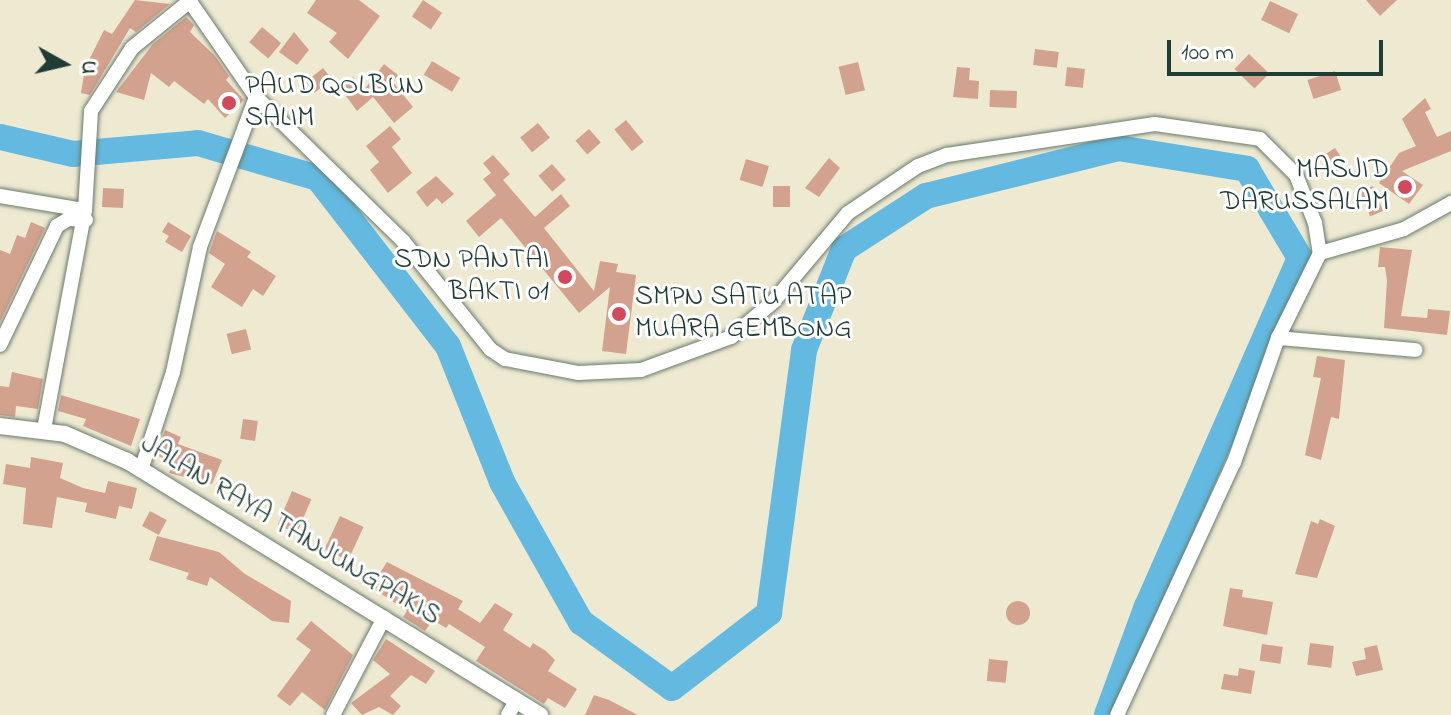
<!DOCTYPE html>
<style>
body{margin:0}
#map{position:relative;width:1451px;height:715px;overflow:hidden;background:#eeead2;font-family:"Indie Flower",sans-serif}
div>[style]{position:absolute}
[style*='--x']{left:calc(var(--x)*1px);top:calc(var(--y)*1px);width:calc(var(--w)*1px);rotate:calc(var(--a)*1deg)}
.river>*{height:26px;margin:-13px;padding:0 13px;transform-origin:13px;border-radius:13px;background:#63b9e0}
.building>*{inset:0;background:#d2a28e;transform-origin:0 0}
.round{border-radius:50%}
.roads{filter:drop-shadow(0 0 2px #677a6b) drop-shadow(0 0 2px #677a6b)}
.minor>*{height:14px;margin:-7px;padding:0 7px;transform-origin:7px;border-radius:7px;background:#fff}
.tertiary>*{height:16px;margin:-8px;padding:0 8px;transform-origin:8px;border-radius:8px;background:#fff}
.dots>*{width:22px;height:22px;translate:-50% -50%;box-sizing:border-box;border:4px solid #fff;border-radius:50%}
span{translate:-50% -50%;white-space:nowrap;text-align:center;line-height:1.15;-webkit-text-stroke:6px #fff;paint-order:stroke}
.poi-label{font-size:28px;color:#1f3d34}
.left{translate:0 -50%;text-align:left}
.right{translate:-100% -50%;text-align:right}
.street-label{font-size:28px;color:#1f3d34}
.north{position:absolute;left:24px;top:24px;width:80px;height:80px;-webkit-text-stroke:6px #fff;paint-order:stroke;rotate:98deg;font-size:22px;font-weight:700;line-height:32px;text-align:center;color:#1f3d34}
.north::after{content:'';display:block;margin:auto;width:28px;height:36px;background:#1f3d34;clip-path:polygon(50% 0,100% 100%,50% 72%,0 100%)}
.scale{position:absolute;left:1167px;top:40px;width:216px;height:36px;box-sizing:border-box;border:4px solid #1f3d34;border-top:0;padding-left:10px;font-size:24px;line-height:28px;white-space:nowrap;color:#1f3d34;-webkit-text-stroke:6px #fff;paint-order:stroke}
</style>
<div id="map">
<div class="river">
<div style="--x:0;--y:137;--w:75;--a:13.1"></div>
<div style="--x:73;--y:154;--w:125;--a:-5"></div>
<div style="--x:198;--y:143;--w:125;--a:16.3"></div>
<div style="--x:318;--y:178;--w:212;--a:52.3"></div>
<div style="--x:448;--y:346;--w:146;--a:68.3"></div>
<div style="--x:502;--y:482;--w:161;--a:60.6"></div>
<div style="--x:581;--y:622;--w:112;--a:36"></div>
<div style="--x:672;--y:688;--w:123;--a:-37.7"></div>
<div style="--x:769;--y:613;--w:265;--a:-82.4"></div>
<div style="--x:804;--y:350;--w:109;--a:-68.4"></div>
<div style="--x:844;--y:249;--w:98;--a:-32.9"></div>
<div style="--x:926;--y:196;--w:198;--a:-14"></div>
<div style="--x:1118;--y:148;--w:131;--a:9.2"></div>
<div style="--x:1247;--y:169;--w:104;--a:59.2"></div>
<div style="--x:1300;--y:258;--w:380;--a:113.7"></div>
<div style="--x:1147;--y:606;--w:116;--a:110.2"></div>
</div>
<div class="building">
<div style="clip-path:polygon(135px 0,170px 4px,136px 32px,130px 28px,90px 95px,81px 93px,85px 68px,104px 30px,112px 34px)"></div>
<div style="clip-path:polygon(316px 0,359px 0,380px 16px,348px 59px,329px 42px,337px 33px,307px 13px)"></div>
<div style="left:423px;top:0;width:23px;height:20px;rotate:34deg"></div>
<div style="clip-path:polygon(1366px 0,1397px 0,1380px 16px)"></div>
<div style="left:1270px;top:1px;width:31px;height:21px;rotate:25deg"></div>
<div style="clip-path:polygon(186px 17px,194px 25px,190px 32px,215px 56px,229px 76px,226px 80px,244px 100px,225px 118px,208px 99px,204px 104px,174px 81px,169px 87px,151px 73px,144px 100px,116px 92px,153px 44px)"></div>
<div style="left:262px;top:27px;width:25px;height:20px;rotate:40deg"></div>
<div style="clip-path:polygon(294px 32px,309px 50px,297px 65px,279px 52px)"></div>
<div style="left:1035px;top:49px;width:24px;height:16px;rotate:7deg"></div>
<div style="left:1249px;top:54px;width:28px;height:21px;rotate:44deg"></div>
<div style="left:432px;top:61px;width:33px;height:16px;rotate:31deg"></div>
<div style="left:858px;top:62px;width:29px;height:20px;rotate:76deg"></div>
<div style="clip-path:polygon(384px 64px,398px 75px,393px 82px,413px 107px,394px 123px,373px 97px,357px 111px,340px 88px,353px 77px,364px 90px)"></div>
<div style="clip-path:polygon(957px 67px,970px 68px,969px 80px,979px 81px,978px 99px,953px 97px)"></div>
<div style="left:1067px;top:67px;width:18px;height:19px;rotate:6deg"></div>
<div style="left:323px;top:68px;width:14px;height:22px;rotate:51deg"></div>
<div style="left:1335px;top:71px;width:20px;height:29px;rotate:72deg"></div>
<div style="left:990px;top:90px;width:27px;height:17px;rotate:2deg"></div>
<div style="clip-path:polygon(1425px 98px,1431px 109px,1425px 112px,1437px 137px,1451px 131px,1451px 151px,1402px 171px,1423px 185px,1409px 204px,1379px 183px,1399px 153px,1416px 146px,1402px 119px)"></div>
<div style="left:626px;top:120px;width:28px;height:15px;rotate:51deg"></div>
<div style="left:538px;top:123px;width:19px;height:23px;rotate:51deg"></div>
<div style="clip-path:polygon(390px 126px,401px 139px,392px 147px,412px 173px,388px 193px,370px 170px,379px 162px,366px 146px)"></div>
<div style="left:589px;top:129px;width:18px;height:18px;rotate:49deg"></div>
<div style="left:1335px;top:148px;width:20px;height:16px;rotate:57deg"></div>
<div style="clip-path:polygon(493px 155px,510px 174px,503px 180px,535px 217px,561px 194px,570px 206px,544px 228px,594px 291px,600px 261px,618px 264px,616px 272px,636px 275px,626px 354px,602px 351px,610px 287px,579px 313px,501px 218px,479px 237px,466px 221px,496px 195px,483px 179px,491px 173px,483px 163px)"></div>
<div style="clip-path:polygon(829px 158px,840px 168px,819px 197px,805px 188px)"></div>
<div style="left:746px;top:159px;width:24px;height:22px;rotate:17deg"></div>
<div style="left:552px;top:164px;width:21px;height:18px;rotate:49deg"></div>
<div style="clip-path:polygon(436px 176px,454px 194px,442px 204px,437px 198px,427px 207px,416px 192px)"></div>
<div style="left:773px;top:186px;width:17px;height:21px"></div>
<div style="left:1373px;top:186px;width:27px;height:14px;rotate:68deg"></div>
<div style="left:103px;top:188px;width:21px;height:19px;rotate:3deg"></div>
<div style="clip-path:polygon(31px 222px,45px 228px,0 322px,0 250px,10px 254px,17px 235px,25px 238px)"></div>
<div style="clip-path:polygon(168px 222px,191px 236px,182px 252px,165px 242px,169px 236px,162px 232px)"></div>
<div style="clip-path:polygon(217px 231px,251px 252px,247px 257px,276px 276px,263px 296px,253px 289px,242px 307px,211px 287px,225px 264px,209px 253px)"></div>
<div style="clip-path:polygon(1380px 247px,1412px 250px,1401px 316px,1427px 318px,1428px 309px,1450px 311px,1447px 335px,1384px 328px,1387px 281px,1385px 267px,1378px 267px)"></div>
<div style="left:246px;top:329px;width:21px;height:20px;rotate:76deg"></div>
<div style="clip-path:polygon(1317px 356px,1345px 360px,1339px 419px,1331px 417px,1321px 460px,1305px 455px,1321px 378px,1313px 377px)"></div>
<div style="clip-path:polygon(12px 372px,43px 379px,38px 409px,16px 406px,15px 417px,0 415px,0 386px,9px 387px)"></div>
<div style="clip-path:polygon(61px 395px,140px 419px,131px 446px,83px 426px,86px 419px,58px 411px)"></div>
<div style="left:243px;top:419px;width:15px;height:20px;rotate:8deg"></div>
<div style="clip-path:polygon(165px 430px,181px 437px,178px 444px,222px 460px,212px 484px,169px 473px,174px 463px,156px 455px)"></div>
<div style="clip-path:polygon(31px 457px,63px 463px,60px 478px,83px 488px,105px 493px,108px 481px,137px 488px,132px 509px,119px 506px,116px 519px,85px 512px,87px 503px,57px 497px,52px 528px,23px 524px,26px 488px,3px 484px,6px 464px,30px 468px)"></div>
<div style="left:292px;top:491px;width:21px;height:37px;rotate:23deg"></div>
<div style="left:150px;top:511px;width:19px;height:17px;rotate:28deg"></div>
<div style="left:340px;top:516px;width:26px;height:37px;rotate:25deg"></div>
<div style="clip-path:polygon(1320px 519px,1335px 526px,1317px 578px,1295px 574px,1311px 521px,1318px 524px)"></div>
<div style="clip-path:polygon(157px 536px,219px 552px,245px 574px,291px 601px,289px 623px,272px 621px,210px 577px,207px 586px,186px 579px,189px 573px,149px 560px)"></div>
<div style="clip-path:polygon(387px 562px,463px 601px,458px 609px,480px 623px,495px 603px,513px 614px,503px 630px,530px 648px,533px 643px,546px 651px,555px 660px,548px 671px,577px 689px,565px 708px,548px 698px,544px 704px,476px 661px,485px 647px,449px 624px,446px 628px,433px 620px,425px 631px,403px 617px,407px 611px,371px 587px)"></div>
<div style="clip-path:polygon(1230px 588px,1243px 590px,1242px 597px,1273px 602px,1267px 635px,1223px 626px)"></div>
<div class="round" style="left:1006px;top:601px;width:24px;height:24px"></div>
<div style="clip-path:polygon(311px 621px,353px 655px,325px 710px,302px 692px,290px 706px,277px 696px,311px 650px,296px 639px)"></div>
<div style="clip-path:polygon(386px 639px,435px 671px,426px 684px,411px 675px,390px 696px,401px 706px,393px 715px,379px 707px,362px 715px,351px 703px,390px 674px,373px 660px)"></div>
<div style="left:1310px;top:643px;width:24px;height:22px;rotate:7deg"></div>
<div style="left:1262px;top:644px;width:21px;height:17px;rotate:8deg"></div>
<div style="clip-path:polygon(1377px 645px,1383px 670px,1356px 676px,1352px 662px,1366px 659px,1364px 648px)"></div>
<div style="left:989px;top:659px;width:19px;height:22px;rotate:6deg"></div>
<div style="clip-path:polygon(1239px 668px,1255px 671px,1251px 694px,1221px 689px,1224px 674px,1238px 676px)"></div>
<div style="clip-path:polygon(594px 695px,609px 700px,638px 715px,585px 715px)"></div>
</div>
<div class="roads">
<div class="minor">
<div style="--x:189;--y:0;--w:118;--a:55.4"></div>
<div style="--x:256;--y:97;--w:206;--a:44.4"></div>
<div style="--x:403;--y:241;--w:139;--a:51.1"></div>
<div style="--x:490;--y:349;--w:18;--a:34"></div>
<div style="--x:505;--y:359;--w:74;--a:10.9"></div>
<div style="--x:578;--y:373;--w:63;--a:-2.7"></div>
<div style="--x:641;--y:370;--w:96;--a:-20.1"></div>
<div style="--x:731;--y:337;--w:55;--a:-39.8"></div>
<div style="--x:773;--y:302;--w:116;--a:-49.9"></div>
<div style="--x:848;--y:213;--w:84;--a:-33.9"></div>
<div style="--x:918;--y:166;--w:31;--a:-21"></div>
<div style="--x:947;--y:155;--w:210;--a:-8.5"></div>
<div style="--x:1155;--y:124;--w:106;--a:8.1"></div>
<div style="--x:1260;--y:139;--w:51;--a:45"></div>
<div style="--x:1296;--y:175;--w:52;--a:68.4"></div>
<div style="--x:1315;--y:223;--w:30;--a:81"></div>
<div style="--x:1320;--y:253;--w:95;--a:116.3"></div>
<div style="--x:1278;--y:338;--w:132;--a:109.5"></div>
<div style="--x:1234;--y:462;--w:279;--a:114.8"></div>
<div style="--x:0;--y:196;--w:86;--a:9.4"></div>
<div style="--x:85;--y:210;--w:223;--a:100.6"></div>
<div style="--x:85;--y:210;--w:99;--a:-86.5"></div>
<div style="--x:91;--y:111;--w:75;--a:-56.9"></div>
<div style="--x:132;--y:48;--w:75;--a:-39"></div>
<div style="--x:1320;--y:253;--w:87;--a:-15.9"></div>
<div style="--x:1404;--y:229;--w:54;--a:-29"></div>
<div style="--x:1278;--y:338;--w:138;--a:5"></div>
<div style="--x:0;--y:345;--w:132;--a:-64.4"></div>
<div style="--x:57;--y:226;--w:13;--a:-32"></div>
<div style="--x:68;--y:219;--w:18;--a:3"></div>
<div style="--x:141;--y:470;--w:103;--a:-71.9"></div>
<div style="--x:173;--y:372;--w:128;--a:-77.8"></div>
<div style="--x:200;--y:247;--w:160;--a:-69.5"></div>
<div style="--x:333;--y:715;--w:110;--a:-62.3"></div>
<div style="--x:508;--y:715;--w:16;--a:-60"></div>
</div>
<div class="tertiary">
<div style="--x:0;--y:426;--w:65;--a:7"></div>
<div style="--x:65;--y:434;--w:68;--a:23.5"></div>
<div style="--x:127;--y:461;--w:485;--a:31.6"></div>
</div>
</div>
<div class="dots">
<div style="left:229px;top:103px;background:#d1495b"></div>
<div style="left:1405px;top:187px;background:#d1495b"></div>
<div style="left:565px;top:277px;background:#d1495b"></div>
<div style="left:619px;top:314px;background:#d1495b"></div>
</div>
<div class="poi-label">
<span class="left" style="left:245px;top:103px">PAUD QOLBUN<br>SALIM</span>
<span class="right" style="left:1389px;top:187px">MASJID<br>DARUSSALAM</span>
<span class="right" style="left:549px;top:277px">SDN PANTAI<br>BAKTI 01</span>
<span class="left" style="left:635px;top:314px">SMPN SATU ATAP<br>MUARA GEMBONG</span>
</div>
<div class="street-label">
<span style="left:290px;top:531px;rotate:31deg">JALAN RAYA TANJUNGPAKIS</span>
</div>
<div class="north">U</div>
<div class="scale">100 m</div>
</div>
